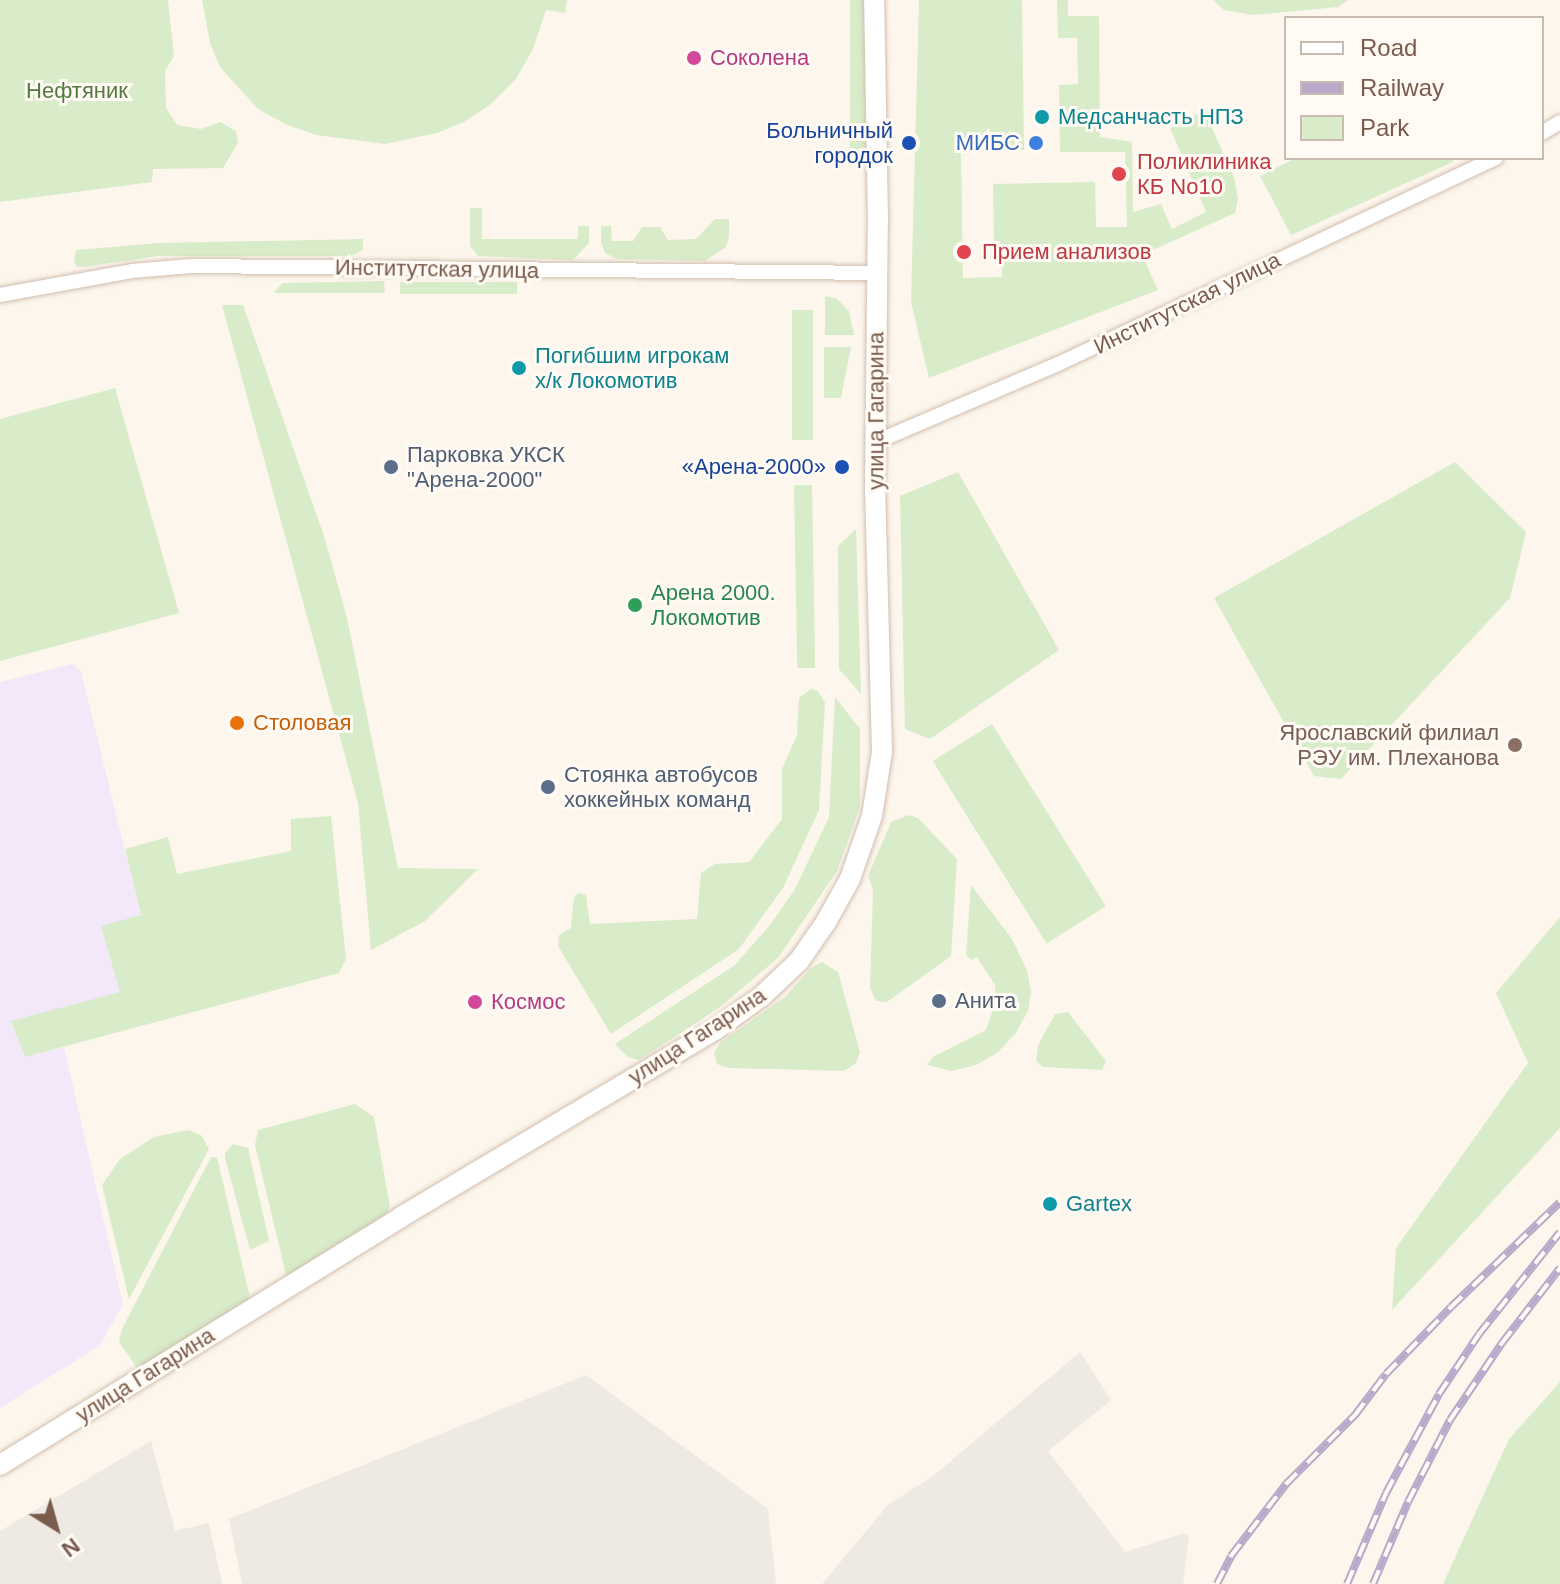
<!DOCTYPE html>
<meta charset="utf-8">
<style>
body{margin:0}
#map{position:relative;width:1560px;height:1584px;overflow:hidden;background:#fdf6ec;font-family:Arial,sans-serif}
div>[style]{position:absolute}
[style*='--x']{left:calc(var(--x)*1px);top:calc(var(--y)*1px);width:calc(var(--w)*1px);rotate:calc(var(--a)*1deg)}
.industrial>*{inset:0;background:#efe9e4}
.education>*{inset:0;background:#f3e8fa}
.green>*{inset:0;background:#d8ecc9;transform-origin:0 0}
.roads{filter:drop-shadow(0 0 2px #d1beb0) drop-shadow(0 0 2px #d1beb0)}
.minor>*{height:14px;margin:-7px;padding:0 7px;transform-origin:7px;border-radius:7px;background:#fff}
.secondary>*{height:20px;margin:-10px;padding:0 10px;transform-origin:10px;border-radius:10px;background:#fff}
.rail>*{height:8px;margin-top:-4px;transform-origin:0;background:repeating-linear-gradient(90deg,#fffaf3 0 15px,#b9a8c9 0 30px);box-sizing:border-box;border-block:2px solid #b9a8c9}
.dots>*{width:22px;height:22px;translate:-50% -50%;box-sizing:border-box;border:4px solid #fffaf3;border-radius:50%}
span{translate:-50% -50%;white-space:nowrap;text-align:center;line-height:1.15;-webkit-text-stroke:6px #fffaf3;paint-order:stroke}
.hotel-label{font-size:22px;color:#b23c85}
.left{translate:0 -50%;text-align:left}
.park-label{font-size:22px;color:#537a41}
.culture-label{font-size:22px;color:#0d838f}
.transit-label{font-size:22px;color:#164399}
.right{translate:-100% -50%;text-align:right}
.shop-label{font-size:22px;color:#366cbe}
.health-label{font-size:22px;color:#be3a42}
.street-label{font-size:22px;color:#7a5c4d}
.service-label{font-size:22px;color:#4e5e75}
.leisure-label{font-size:22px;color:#27864d}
.food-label{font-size:22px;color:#c56008}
.education-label{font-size:22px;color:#785e54}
.legend{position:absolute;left:1284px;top:16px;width:260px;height:144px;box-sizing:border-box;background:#fffaf3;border:2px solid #cabbb1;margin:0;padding:10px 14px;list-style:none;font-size:24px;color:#7a5c4d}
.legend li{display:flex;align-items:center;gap:16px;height:40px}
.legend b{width:40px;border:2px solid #cabbb1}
.north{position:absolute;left:16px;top:1488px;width:80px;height:80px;-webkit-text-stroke:6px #fffaf3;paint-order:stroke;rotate:143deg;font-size:22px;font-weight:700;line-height:32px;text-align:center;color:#7a5c4d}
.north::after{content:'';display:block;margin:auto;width:28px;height:36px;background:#7a5c4d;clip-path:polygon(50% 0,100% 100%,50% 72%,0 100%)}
</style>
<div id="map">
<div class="industrial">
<div style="clip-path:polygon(1080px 1352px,1111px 1400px,1048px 1451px,1125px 1552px,1184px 1533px,1189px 1536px,1183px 1584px,822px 1584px,888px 1505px,933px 1476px)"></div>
<div style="clip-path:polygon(586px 1375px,768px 1509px,776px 1584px,242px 1584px,229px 1519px)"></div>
<div style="clip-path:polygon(151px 1441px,175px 1531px,209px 1523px,222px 1584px,0 1584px,0 1531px)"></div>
</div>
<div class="education">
<div style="clip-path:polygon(72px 664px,81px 671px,141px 916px,101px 926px,121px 993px,11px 1022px,26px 1057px,64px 1047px,123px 1305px,99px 1346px,0 1408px,0 682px)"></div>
</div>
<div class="green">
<div style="clip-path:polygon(0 0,168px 0,174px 56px,165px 71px,166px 108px,177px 125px,201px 129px,220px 122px,236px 131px,238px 143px,223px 168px,153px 169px,152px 182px,0 202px)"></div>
<div style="clip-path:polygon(202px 0,567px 0,565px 13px,546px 10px,533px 49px,516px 79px,491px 104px,464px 122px,437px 133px,385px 144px,316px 135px,287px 125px,258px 109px,220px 67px,210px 43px)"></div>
<div style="left:850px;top:0;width:15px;height:153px"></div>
<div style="clip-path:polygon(919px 0,1022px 0,1024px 150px,961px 151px,963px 278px,1002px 277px,1001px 247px,994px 247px,993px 184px,1095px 182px,1096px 227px,1127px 227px,1125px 152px,1060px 152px,1059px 85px,1078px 84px,1077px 38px,1058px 38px,1057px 0,1068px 0,1068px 16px,1099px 16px,1100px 137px,1132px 142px,1133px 212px,1161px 204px,1172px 229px,1206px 212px,1170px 128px,1204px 110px,1234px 177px,1238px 199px,1235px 213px,1142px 255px,1158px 290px,929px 378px,911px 302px)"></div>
<div style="clip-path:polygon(1213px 0,1348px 0,1338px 7px,1253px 15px,1224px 10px)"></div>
<div style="clip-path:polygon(1296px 158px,1452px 158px,1453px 162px,1291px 235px,1260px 176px)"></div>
<div style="clip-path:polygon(470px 208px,482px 208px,482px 239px,578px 239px,578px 226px,589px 226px,589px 243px,573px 260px,478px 256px,470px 246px)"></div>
<div style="clip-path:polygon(715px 219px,729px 219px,729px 237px,726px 247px,705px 261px,617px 259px,605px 253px,601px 242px,601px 226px,611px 226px,612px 241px,633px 241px,642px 227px,660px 227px,668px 240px,696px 239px)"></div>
<div style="clip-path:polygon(363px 239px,363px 250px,351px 256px,158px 256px,84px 267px,77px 267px,74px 262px,76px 250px,158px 243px)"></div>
<div style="clip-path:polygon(384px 281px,385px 293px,273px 293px,283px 283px)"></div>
<div style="left:400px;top:282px;width:117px;height:12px"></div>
<div style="clip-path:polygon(825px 296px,837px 299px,849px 311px,854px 335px,825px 335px)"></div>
<div style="clip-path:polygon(222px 305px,243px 305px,324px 536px,347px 618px,398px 868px,478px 869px,425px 921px,371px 950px,358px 803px)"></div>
<div style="left:792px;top:310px;width:21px;height:130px"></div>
<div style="clip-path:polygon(824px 347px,851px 347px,841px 398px,824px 398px)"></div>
<div style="clip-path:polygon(115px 388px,179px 613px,0 661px,0 419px)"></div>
<div style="clip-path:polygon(1455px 462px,1526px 532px,1510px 598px,1341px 779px,1314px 776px,1214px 598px)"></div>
<div style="clip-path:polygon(958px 472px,1059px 650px,930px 739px,905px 729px,900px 496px)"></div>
<div style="left:812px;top:485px;width:183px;height:18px;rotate:89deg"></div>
<div style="clip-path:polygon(856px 529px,861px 694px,839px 669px,838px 546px)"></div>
<div style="clip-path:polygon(811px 689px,818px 691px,825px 703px,819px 810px,783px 888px,739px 949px,611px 1034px,558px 946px,559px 935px,571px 928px,574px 897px,579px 893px,586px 895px,590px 924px,697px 919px,701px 873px,715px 864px,749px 862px,782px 819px,782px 769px,797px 735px,799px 698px)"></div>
<div style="clip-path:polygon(835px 697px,860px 729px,860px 807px,837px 871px,778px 958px,720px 1007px,659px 1047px,639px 1060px,628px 1057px,615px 1044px,735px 965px,770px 925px,795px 889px,829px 817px)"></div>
<div style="left:992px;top:724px;width:215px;height:70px;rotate:58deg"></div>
<div style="clip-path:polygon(909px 815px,918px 818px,957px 859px,951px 956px,887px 1002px,876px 1001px,870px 988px,873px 890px,868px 876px,891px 822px)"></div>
<div style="clip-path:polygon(331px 816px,346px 959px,339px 973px,25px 1057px,11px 1021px,120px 992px,101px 926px,141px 915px,125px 849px,168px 837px,177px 874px,291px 851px,291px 819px)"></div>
<div style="clip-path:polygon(971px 885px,1012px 939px,1027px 970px,1031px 992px,1028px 1011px,1015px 1034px,997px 1053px,976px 1065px,951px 1071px,927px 1065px,933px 1057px,986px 1030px,996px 1001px,995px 985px,977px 957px,971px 960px,966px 955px)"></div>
<div style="clip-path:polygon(1560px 917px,1560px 1128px,1392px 1310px,1396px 1248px,1528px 1063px,1496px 993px)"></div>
<div style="clip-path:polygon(822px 962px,838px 972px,860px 1052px,856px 1063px,844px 1071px,729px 1068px,717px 1064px,714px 1053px,721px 1042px,785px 997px,811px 968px)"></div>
<div style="clip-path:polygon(1068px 1012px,1106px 1061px,1102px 1070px,1043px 1067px,1036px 1061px,1038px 1045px,1055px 1014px)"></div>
<div style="clip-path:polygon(355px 1104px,374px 1117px,390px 1207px,382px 1223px,287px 1279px,255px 1145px,258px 1130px)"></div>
<div style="clip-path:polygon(188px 1130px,201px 1135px,209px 1149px,129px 1299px,102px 1185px,120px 1159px,154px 1137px)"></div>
<div style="clip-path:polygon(233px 1144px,248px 1148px,269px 1241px,250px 1250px,225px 1158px,225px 1153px)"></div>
<div style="clip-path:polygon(211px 1157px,217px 1157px,251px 1302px,140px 1372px,119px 1342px,122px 1329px)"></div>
<div style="clip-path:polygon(1560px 1382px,1560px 1584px,1443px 1584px,1509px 1439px)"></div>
</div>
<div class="roads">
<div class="minor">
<div style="--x:1542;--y:133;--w:21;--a:-31"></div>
<div style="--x:0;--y:295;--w:134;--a:-10.3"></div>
<div style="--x:132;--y:271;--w:59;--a:-4.8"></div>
<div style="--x:191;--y:266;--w:686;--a:0.58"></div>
<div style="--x:876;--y:442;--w:198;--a:-23.2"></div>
<div style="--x:1058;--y:364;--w:484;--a:-25.2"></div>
</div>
<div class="secondary">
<div style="--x:0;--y:1465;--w:471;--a:-31.7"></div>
<div style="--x:401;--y:1217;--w:365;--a:-30.8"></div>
<div style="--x:715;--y:1030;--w:58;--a:-35.9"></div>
<div style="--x:762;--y:996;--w:51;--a:-43.4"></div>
<div style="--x:799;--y:961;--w:47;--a:-55.3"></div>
<div style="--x:826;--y:922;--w:49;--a:-60.8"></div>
<div style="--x:850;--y:879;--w:67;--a:-70.8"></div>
<div style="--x:872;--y:816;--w:65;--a:-81.1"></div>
<div style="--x:882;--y:752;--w:260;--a:-91.5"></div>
<div style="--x:875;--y:492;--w:271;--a:-89.4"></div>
<div style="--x:878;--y:221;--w:221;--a:-91"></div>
</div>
</div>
<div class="rail">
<div style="--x:1217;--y:1584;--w:31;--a:-63"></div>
<div style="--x:1231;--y:1556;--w:91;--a:-52.6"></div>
<div style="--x:1286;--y:1484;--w:98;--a:-45"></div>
<div style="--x:1355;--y:1415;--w:51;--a:-52.9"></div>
<div style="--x:1386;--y:1374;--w:93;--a:-45.9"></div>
<div style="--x:1451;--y:1307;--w:151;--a:-43.9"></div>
<div style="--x:1347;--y:1584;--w:99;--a:-66.8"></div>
<div style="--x:1386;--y:1493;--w:112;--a:-61.8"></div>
<div style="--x:1439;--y:1394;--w:72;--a:-56.3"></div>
<div style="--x:1479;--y:1334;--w:130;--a:-51.5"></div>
<div style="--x:1373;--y:1584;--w:89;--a:-66.9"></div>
<div style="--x:1408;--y:1502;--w:92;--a:-62.9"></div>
<div style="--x:1450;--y:1420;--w:93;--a:-56"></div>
<div style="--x:1502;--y:1343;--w:95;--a:-52.3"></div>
</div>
<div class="dots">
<div style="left:694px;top:58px;background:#d1479c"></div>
<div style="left:1042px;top:117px;background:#0f9aa8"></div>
<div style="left:909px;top:143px;background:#1a4fb4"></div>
<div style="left:1036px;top:143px;background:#3f7fe0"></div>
<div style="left:1119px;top:174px;background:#e0444e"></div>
<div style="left:964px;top:252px;background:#e0444e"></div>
<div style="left:519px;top:368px;background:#0f9aa8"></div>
<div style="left:391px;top:467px;background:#5c6f8a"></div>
<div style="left:842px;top:467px;background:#1a4fb4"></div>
<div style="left:635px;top:605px;background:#2e9e5b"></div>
<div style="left:237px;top:723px;background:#e8710a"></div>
<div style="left:1515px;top:745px;background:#8d6e63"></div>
<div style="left:548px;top:787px;background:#5c6f8a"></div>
<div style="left:939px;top:1001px;background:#5c6f8a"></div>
<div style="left:475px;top:1002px;background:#d1479c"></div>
<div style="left:1050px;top:1204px;background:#0f9aa8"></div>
</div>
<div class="hotel-label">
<span class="left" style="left:710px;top:58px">Соколена</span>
<span class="left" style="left:491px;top:1002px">Космос</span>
</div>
<div class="park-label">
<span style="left:77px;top:91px">Нефтяник</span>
</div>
<div class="culture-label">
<span class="left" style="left:1058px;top:117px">Медсанчасть НПЗ</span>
<span class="left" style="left:535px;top:368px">Погибшим игрокам<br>х/к Локомотив</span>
<span class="left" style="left:1066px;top:1204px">Gartex</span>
</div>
<div class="transit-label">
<span class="right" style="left:893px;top:143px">Больничный<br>городок</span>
<span class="right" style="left:826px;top:467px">«Арена-2000»</span>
</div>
<div class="shop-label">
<span class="right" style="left:1020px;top:143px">МИБС</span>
</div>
<div class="health-label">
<span class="left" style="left:1137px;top:174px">Поликлиника<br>КБ No10</span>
<span class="left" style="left:982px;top:252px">Прием анализов</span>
</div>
<div class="street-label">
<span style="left:437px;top:269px;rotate:1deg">Институтская улица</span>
<span style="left:1187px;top:303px;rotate:-26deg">Институтская улица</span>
<span style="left:876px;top:411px;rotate:-90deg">улица Гагарина</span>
<span style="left:697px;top:1036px;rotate:-33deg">улица Гагарина</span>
<span style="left:145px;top:1375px;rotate:-32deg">улица Гагарина</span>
</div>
<div class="service-label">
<span class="left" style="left:407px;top:467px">Парковка УКСК<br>"Арена-2000"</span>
<span class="left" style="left:564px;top:787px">Стоянка автобусов<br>хоккейных команд</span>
<span class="left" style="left:955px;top:1001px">Анита</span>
</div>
<div class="leisure-label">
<span class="left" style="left:651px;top:605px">Арена 2000.<br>Локомотив</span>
</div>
<div class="food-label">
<span class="left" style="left:253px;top:723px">Столовая</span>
</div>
<div class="education-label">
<span class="right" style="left:1499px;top:745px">Ярославский филиал<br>РЭУ им. Плеханова</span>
</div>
<ul class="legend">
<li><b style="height:10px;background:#fff"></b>Road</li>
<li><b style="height:10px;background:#b9a8c9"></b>Railway</li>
<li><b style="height:22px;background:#d8ecc9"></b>Park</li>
</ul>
<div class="north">N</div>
</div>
